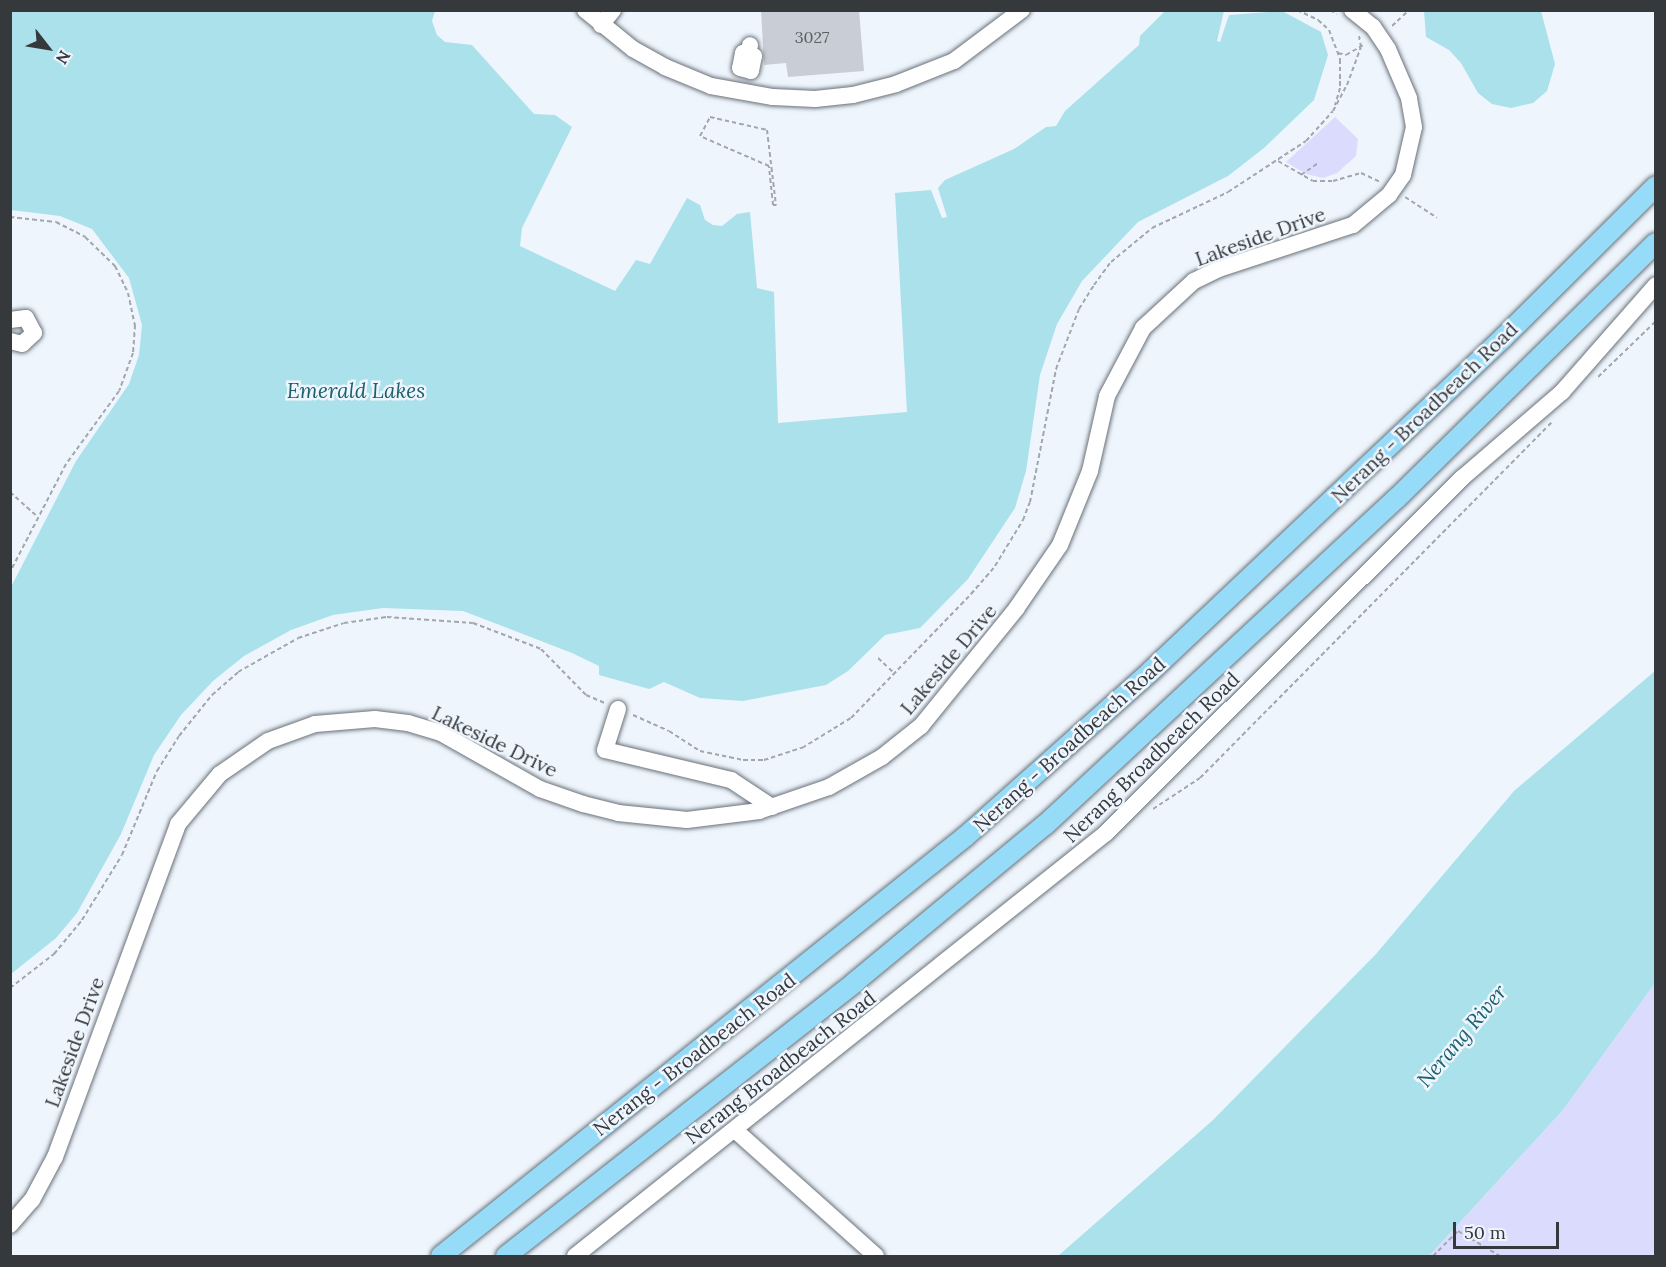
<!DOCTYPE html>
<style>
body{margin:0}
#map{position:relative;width:1666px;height:1267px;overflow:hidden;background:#eef5fd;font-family:Lora,serif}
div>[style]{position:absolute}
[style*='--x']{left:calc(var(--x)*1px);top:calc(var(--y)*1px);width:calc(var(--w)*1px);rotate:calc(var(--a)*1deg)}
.green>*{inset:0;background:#dbdcfd}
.water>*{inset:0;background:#abe1eb}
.building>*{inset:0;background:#c9cdd6}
.path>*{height:2px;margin-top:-1px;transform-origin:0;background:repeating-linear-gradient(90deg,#a2a7ad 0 4.5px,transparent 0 7.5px)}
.roads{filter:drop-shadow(0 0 2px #6a7178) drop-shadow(0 0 2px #6a7178)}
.minor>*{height:16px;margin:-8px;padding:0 8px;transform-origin:8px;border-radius:8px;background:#fff}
.major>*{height:20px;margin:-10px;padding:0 10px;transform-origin:10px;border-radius:10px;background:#96dcf9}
span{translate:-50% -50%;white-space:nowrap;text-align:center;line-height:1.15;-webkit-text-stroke:5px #eef5fd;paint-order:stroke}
.number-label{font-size:16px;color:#5b5e62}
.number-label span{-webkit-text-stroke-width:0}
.street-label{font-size:20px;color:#36393c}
.water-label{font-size:21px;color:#1b616d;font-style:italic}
.frame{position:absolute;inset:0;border:12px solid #36393c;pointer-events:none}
.north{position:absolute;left:18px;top:18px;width:60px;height:60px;-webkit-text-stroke:4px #eef5fd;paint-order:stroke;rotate:121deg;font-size:16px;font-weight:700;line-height:24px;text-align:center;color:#36393c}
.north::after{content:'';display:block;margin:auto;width:21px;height:27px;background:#36393c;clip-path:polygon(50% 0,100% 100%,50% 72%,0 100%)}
.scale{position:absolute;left:1453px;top:1222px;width:106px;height:27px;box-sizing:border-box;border:3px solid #36393c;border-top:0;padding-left:8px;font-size:18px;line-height:21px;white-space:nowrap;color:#36393c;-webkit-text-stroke:4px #eef5fd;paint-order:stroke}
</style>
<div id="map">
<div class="green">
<div style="clip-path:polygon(1335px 117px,1358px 139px,1356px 156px,1337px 173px,1323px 178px,1306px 174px,1286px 162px)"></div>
<div style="clip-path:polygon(1655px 983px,1655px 1256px,1429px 1256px,1563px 1110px)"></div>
</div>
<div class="water">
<div style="clip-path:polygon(11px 10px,435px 11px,432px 21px,437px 35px,445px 42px,472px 45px,534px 114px,555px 115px,572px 127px,522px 228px,520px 246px,615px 291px,636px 260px,650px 264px,687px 198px,700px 205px,705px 220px,713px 225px,722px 226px,737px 214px,750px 212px,757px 288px,774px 292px,778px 423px,907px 412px,895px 193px,931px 190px,942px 218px,947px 217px,938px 188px,945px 180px,1014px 149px,1046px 127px,1056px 126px,1065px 111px,1139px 45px,1140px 36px,1165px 11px,1224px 11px,1217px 41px,1220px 42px,1229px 15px,1282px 11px,1321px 32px,1328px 55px,1314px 100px,1264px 148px,1228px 176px,1138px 222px,1082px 281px,1057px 324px,1040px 375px,1026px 471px,1015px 508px,968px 579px,920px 628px,885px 635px,848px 671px,826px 685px,743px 701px,700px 698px,664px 682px,649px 689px,599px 675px,599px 666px,572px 653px,463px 611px,383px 608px,333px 615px,291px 630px,244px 656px,213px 681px,181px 715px,154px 755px,121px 834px,77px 913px,56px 938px,11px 974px,11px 587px,76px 461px,129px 384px,139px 355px,142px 325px,129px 278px,92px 229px,60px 216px,11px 210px)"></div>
<div style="clip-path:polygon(1424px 11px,1541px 11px,1555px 64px,1547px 91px,1533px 103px,1511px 108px,1492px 104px,1478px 93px,1461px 63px,1449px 50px,1426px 37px)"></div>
<div style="clip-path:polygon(1655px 671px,1655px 983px,1563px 1110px,1429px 1256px,1058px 1256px,1213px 1120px,1376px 954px,1514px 791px)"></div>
</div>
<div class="building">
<div style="clip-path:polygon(761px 10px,859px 10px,864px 71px,788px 77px,786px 63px,764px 65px)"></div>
</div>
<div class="path">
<div style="--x:1297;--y:10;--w:23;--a:25"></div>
<div style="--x:1318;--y:20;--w:15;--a:42"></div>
<div style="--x:1329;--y:30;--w:31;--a:69"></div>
<div style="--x:1340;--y:59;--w:29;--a:90"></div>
<div style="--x:1340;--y:88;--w:18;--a:106"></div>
<div style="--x:1330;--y:10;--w:8;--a:30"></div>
<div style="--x:1392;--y:26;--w:23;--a:-43"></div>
<div style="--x:1338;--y:53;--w:8;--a:14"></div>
<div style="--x:1346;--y:55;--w:22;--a:-30"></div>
<div style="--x:710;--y:117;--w:58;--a:12.8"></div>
<div style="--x:767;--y:130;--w:76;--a:83.2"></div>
<div style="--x:776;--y:205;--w:3;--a:180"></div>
<div style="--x:773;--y:205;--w:39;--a:-96"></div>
<div style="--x:769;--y:166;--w:75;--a:-156.5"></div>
<div style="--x:700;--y:136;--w:21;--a:-62"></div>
<div style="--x:1278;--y:161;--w:40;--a:29.7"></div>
<div style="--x:1313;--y:181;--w:20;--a:0"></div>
<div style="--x:1333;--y:181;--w:29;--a:-16"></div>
<div style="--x:1361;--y:173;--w:21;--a:25"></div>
<div style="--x:1301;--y:175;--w:21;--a:-35"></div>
<div style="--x:1405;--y:197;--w:38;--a:33"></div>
<div style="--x:10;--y:217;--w:46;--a:6.2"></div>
<div style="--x:56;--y:222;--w:33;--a:27"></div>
<div style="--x:85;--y:237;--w:42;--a:44"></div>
<div style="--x:115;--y:266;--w:30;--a:64"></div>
<div style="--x:128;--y:293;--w:33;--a:78"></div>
<div style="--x:135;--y:325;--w:28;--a:94"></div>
<div style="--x:133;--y:353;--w:40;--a:110.2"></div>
<div style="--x:119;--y:391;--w:90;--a:126"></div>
<div style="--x:66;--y:464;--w:122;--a:117.4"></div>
<div style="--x:1598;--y:377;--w:81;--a:-44"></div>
<div style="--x:10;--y:492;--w:36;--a:42"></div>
<div style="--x:878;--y:658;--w:23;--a:43"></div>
<div style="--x:633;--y:715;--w:39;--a:24"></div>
<div style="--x:669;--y:731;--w:37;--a:33"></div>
<div style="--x:700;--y:751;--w:44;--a:11.8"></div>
<div style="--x:743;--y:760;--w:21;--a:0"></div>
<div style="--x:764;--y:760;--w:40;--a:-18"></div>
<div style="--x:802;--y:748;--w:57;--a:-31.5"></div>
<div style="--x:851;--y:718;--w:173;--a:-45.9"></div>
<div style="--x:971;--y:594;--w:37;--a:-49"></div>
<div style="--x:995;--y:566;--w:54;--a:-58.7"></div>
<div style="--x:1023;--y:520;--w:19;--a:-69"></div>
<div style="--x:1030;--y:502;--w:136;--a:-78.9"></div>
<div style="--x:1056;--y:369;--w:64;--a:-69"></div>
<div style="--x:1079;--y:309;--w:28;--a:-58"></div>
<div style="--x:1094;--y:285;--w:29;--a:-54"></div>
<div style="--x:1111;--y:262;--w:53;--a:-39.7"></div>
<div style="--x:1152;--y:228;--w:84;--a:-25.3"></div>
<div style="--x:1228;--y:192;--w:93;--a:-33.2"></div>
<div style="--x:1306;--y:141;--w:40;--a:-48"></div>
<div style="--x:1333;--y:111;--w:30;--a:-62"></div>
<div style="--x:1347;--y:85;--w:40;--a:-69.8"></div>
<div style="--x:1361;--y:47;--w:11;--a:-100"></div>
<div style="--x:1153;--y:809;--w:56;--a:-33.4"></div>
<div style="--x:1200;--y:778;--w:502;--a:-45.32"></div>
<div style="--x:10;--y:988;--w:56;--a:-37.7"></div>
<div style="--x:54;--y:954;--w:44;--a:-50.5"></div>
<div style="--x:82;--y:920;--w:76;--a:-58.4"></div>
<div style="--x:122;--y:855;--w:91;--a:-67.4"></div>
<div style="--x:157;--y:771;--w:41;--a:-57.8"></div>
<div style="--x:179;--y:736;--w:53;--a:-51.2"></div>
<div style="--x:212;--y:695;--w:35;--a:-41"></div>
<div style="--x:238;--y:672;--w:69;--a:-29.5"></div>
<div style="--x:298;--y:638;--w:48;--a:-18.1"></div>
<div style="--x:344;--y:623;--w:43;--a:-7.9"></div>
<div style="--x:387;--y:617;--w:86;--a:4"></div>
<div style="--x:473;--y:623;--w:73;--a:20.9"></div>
<div style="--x:541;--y:649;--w:64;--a:45.6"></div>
<div style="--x:586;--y:695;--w:21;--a:23"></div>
<div style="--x:1433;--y:1256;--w:35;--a:-45"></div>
<div style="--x:1458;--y:1231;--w:49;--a:30.8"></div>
</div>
<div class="roads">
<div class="minor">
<div style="--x:585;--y:10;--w:62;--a:39.1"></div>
<div style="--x:633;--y:49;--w:37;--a:29"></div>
<div style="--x:665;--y:67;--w:50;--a:22.4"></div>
<div style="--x:711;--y:86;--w:63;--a:10.1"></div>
<div style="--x:773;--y:97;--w:42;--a:2.7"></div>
<div style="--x:815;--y:99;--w:38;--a:-6"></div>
<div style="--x:853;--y:95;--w:44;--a:-14.3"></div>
<div style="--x:896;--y:84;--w:62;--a:-21.6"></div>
<div style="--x:954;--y:61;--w:85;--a:-36.9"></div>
<div style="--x:601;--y:25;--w:19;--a:-51"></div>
<div style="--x:748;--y:54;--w:5;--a:-169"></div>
<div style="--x:743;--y:53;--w:15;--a:101"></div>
<div style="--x:740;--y:68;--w:11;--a:15"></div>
<div style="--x:751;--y:71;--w:15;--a:-79"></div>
<div style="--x:754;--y:56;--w:6;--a:-162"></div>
<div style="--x:748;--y:54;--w:9;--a:-77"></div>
<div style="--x:10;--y:320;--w:16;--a:-7"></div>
<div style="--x:26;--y:318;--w:17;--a:62"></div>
<div style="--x:34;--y:333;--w:16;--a:137"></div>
<div style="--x:22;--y:344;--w:12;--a:-166"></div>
<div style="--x:618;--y:709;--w:43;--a:107.6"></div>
<div style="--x:605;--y:750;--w:130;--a:13.4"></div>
<div style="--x:731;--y:780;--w:49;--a:33.4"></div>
<div style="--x:735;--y:1130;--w:189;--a:41.8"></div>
<div style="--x:10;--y:1225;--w:33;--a:-49"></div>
<div style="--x:32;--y:1200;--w:49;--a:-61.9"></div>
<div style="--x:55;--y:1157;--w:355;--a:-69.7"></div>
<div style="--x:178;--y:824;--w:65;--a:-50"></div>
<div style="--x:220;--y:774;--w:58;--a:-34.5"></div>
<div style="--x:268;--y:741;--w:50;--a:-19.9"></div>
<div style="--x:315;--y:724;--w:60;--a:-4.8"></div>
<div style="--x:375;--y:719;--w:33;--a:7"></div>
<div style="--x:408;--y:723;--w:34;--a:17"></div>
<div style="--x:441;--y:733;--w:114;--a:29.5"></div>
<div style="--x:540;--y:789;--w:46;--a:19.2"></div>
<div style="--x:583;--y:804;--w:36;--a:14"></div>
<div style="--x:618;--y:813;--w:69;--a:5.8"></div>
<div style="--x:687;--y:820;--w:73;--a:-7.1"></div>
<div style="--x:759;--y:811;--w:74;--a:-18.9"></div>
<div style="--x:829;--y:787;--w:61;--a:-29.5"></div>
<div style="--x:882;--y:757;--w:50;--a:-38.5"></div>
<div style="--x:921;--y:726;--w:151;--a:-50.9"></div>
<div style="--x:1016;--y:609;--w:78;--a:-55.5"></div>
<div style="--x:1060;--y:545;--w:80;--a:-67.9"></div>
<div style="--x:1090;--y:471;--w:77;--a:-77.2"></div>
<div style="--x:1107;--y:396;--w:77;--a:-62.1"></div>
<div style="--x:1143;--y:328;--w:69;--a:-42.7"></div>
<div style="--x:1194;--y:281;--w:28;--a:-26"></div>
<div style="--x:1219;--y:269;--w:141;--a:-18.2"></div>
<div style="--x:1353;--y:225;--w:47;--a:-39.8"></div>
<div style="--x:1389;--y:195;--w:24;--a:-55"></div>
<div style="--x:1403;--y:175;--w:49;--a:-77.1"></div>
<div style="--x:1414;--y:127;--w:29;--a:-100"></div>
<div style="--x:1409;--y:98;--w:53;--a:-113.2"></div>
<div style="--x:1388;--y:49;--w:27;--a:-124"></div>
<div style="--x:1373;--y:27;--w:27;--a:-141"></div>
<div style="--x:575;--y:1256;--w:679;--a:-38.54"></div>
<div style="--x:1106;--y:833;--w:503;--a:-44.92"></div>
<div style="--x:1462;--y:478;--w:132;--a:-40.7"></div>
<div style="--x:1562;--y:392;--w:142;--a:-48.7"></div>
</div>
<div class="major">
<div style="--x:441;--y:1256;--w:672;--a:-38.66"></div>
<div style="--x:966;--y:836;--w:248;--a:-41.7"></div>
<div style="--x:1151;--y:671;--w:252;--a:-43.4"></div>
<div style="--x:1334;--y:498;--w:234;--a:-43.4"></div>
<div style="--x:1504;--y:337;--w:214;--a:-44.8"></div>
<div style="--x:506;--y:1256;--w:444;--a:-38.1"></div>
<div style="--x:855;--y:982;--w:246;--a:-39.6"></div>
<div style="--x:1045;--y:825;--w:480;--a:-42.9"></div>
<div style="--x:1397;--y:498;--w:363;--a:-44.6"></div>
</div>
</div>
<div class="number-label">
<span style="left:812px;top:37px">3027</span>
</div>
<div class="street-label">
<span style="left:1260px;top:236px;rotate:-20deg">Lakeside Drive</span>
<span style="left:1424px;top:412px;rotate:-44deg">Nerang - Broadbeach Road</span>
<span style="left:948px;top:659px;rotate:-50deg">Lakeside Drive</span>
<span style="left:495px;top:741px;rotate:26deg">Lakeside Drive</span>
<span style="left:1069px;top:744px;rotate:-42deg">Nerang - Broadbeach Road</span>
<span style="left:1151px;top:757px;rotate:-44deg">Nerang Broadbeach Road</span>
<span style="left:74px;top:1042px;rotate:-70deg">Lakeside Drive</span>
<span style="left:694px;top:1054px;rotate:-38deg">Nerang - Broadbeach Road</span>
<span style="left:780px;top:1067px;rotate:-38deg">Nerang Broadbeach Road</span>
</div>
<div class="water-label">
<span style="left:356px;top:391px">Emerald Lakes</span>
<span style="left:1462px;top:1036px;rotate:-50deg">Nerang River</span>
</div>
<div class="frame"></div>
<div class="north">N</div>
<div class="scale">50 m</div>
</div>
